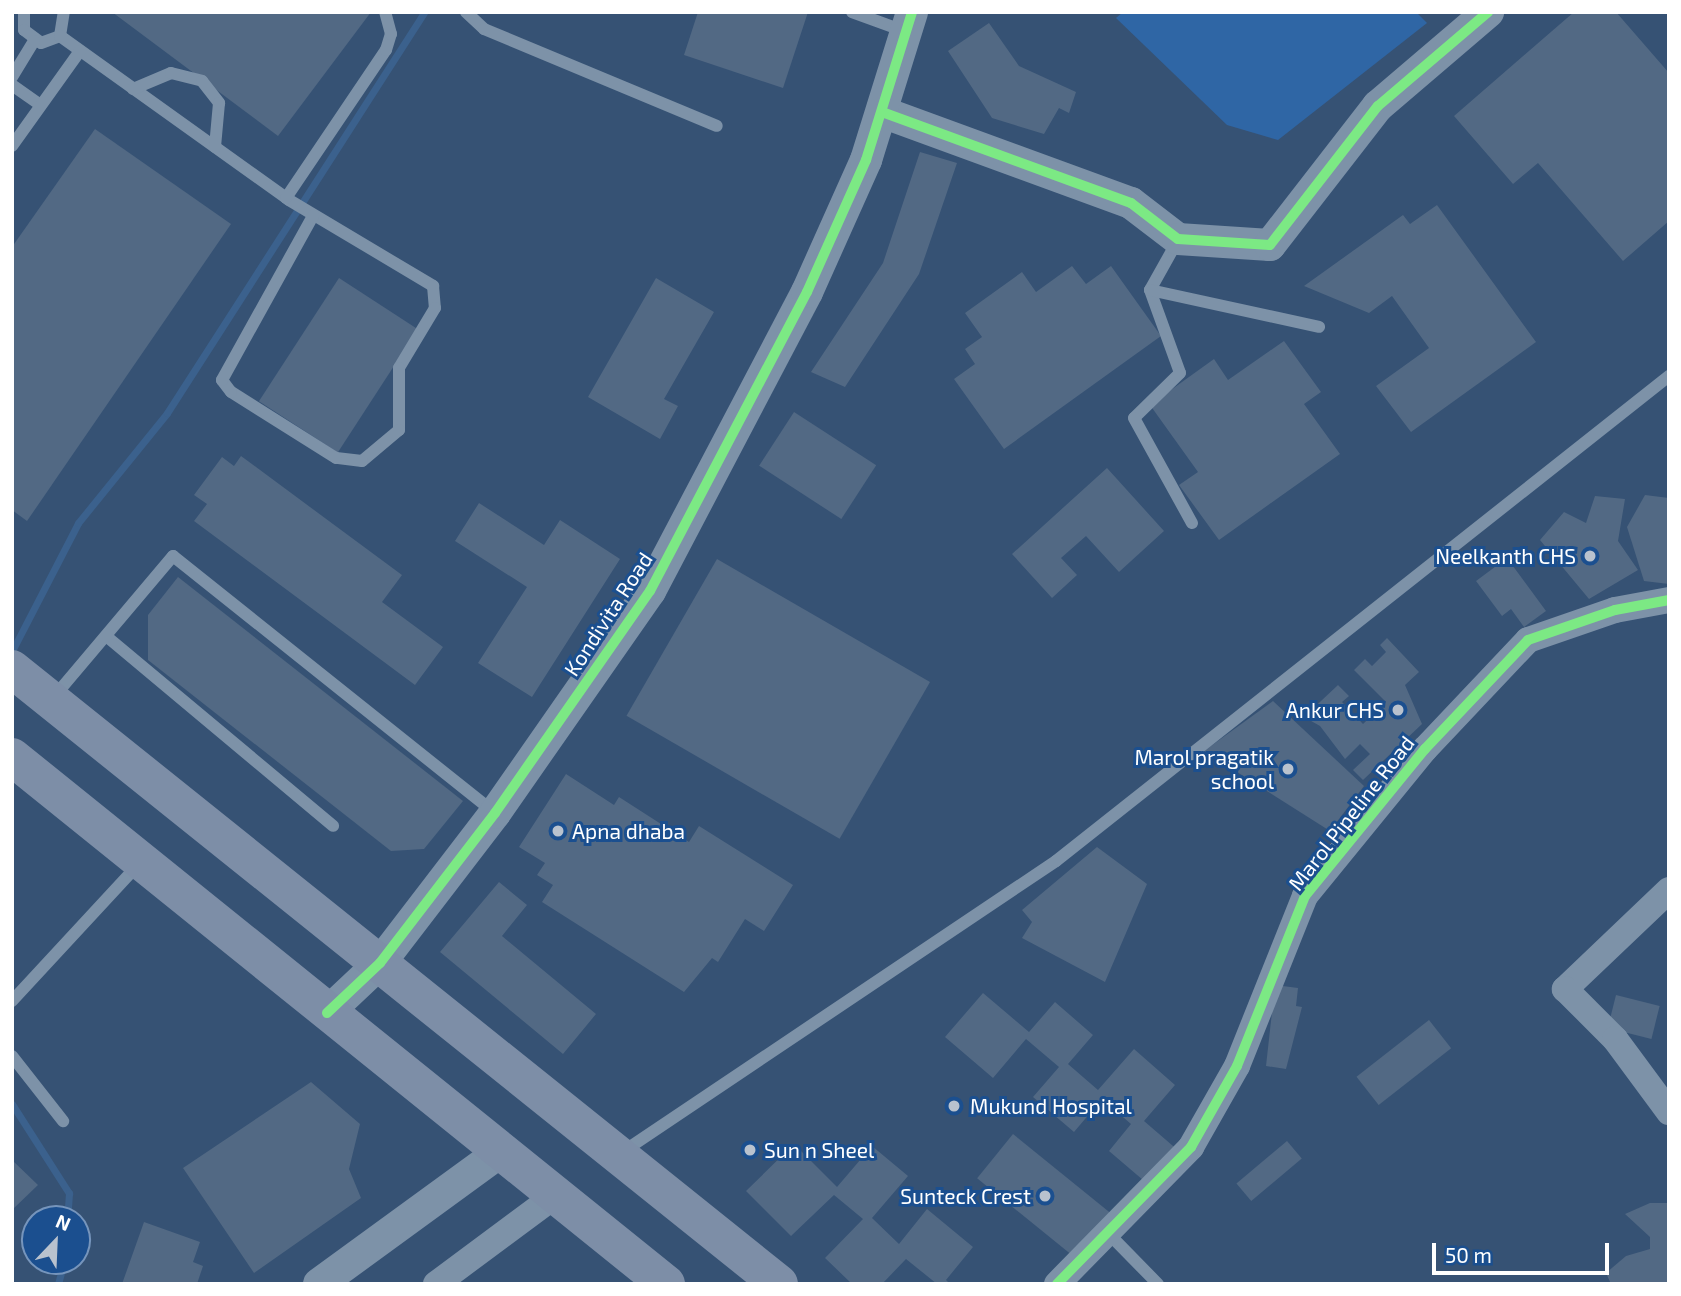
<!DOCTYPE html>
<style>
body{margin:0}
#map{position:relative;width:1681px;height:1296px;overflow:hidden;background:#365274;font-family:"Exo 2",sans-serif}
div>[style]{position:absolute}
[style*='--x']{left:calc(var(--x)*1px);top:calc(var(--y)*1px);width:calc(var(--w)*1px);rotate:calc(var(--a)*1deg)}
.green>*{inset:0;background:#2f66a5}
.stream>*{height:7px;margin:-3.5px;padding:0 3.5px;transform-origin:3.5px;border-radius:3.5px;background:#3b618d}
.building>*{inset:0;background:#526984;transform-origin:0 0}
.service>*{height:12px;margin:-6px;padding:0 6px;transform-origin:6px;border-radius:6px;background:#7d92a8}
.minor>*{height:26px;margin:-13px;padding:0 13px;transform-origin:13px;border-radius:13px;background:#7d92a8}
.tertiary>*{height:32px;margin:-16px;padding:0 16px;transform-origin:16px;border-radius:16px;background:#7d92a8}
.primary>*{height:38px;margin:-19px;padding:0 19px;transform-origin:19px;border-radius:19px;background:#7d8ea7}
.cycleway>*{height:10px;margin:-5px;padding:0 5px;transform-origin:5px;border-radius:5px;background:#7ce984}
.dots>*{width:19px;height:19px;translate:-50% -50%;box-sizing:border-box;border:4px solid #1b4f8f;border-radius:50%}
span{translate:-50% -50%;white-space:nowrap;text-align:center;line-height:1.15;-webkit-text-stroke:6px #1b4f8f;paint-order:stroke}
.poi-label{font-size:21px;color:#fff}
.right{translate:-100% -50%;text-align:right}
.left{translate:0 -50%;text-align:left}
.street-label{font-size:21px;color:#fff}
.frame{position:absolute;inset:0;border:14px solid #fff;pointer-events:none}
.north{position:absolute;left:21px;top:1205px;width:70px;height:70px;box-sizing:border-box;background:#1b4f8f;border:2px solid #7695bc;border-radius:50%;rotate:23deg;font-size:19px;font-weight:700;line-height:28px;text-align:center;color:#fff}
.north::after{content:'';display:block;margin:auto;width:24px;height:32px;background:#b9c2ce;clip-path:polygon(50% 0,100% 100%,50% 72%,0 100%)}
.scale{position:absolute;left:1432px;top:1243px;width:177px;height:32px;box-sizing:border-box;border:4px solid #fff;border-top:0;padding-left:9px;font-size:21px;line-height:24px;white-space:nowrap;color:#fff;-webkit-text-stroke:5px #1b4f8f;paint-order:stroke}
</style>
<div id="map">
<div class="green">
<div style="clip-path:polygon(1123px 12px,1416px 12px,1427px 23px,1278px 140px,1227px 125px,1116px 18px)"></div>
</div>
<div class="stream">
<div style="--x:12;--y:651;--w:144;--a:-62.7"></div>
<div style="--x:78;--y:523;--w:141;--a:-51"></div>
<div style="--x:167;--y:413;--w:476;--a:-57.3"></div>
<div style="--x:12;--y:1104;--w:106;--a:57.4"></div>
<div style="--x:69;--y:1193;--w:26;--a:94"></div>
<div style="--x:58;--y:1284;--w:24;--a:-75"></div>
</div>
<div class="building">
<div style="clip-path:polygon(112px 12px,371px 12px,278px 136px)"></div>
<div style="clip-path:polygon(698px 12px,808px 12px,783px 88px,684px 55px)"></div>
<div style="clip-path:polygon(1574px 12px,1616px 12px,1669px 73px,1669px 221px,1623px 261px,1538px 163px,1513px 184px,1454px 116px)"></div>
<div style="clip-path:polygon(989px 23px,1019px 66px,1076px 92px,1069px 113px,1059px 108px,1044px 134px,992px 118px,948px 51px)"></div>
<div style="clip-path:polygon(95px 129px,231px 224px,27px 521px,12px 510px,12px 247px)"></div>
<div style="clip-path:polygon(920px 152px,957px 163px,919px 274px,845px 387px,811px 372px,883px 263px)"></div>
<div style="clip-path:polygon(1437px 205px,1536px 342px,1411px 432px,1376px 386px,1429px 348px,1392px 296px,1369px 313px,1304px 286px,1403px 215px,1410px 224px)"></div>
<div style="clip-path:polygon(1072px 266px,1086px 284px,1111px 266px,1161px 336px,1004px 449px,954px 379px,975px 364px,965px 349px,982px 337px,965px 313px,1022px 272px,1036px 292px)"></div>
<div style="left:339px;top:278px;width:94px;height:147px;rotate:33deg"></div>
<div style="clip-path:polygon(656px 278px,714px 312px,664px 399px,678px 406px,660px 439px,588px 397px)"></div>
<div style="clip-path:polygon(1284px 341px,1321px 392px,1304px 404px,1340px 454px,1219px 540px,1179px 485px,1198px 472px,1150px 405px,1214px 359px,1228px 380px)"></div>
<div style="left:794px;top:412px;width:98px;height:64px;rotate:33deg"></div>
<div style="clip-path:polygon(241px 456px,402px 575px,382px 602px,443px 647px,415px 685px,194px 521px,207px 504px,194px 495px,222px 457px,234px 466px)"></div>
<div style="clip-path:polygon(1107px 468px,1164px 531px,1119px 572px,1086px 536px,1061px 558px,1077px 575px,1052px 598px,1012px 554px)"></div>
<div style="clip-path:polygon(1645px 495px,1669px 498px,1669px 584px,1644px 581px,1627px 527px)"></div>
<div style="clip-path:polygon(1595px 496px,1625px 499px,1618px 541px,1638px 570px,1589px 599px,1540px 540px,1564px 512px,1586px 523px)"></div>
<div style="clip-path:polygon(479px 503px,544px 545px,560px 520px,620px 559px,532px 697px,478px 663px,527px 587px,455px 541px)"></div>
<div style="clip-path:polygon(1507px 558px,1546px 611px,1524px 627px,1511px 609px,1502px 616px,1476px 581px)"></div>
<div style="left:717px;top:559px;width:246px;height:181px;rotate:30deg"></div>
<div style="clip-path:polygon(178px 577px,463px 801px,424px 849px,391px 851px,148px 660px,148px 615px)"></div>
<div style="clip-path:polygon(1387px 638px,1419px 672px,1405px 685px,1422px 724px,1363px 780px,1353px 770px,1370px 754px,1360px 744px,1345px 759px,1320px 726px,1304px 717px,1338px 685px,1349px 696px,1342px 702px,1363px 724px,1386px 702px,1354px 670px,1365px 659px,1372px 666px,1386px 652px,1380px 645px)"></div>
<div style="clip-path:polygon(1273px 701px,1364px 786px,1330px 831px,1204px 751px)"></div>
<div style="clip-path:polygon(566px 774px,614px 805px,619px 797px,689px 842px,699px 826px,793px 885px,764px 931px,745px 919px,718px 962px,712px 958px,684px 992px,542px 902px,553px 885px,537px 875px,545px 863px,519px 847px)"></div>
<div style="clip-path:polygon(1097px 847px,1147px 884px,1105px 982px,1022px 938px,1032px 922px,1022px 910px)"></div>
<div style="clip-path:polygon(499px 882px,527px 905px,502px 936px,596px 1014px,563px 1054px,440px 952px)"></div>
<div style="clip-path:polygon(1275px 985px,1298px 988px,1296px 1006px,1302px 1007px,1286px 1069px,1266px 1066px)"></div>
<div style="clip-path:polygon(983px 993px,1029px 1032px,1055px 1002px,1093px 1035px,1068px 1064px,1098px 1090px,1134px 1049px,1175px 1085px,1144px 1121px,1180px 1152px,1150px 1186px,1109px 1151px,1131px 1124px,1102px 1099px,1074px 1132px,1033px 1097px,1059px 1067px,1026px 1039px,993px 1078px,945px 1037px)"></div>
<div style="left:1616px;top:995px;width:45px;height:34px;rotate:14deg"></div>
<div style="left:1429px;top:1020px;width:36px;height:92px;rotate:52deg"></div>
<div style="clip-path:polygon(311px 1082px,360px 1124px,349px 1169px,361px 1198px,254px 1273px,183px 1168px)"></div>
<div style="left:1013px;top:1134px;width:127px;height:57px;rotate:39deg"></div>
<div style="left:1287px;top:1141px;width:23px;height:66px;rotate:50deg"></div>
<div style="clip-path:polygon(794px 1144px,837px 1187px,872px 1146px,908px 1176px,872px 1218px,899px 1244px,927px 1209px,973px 1247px,946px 1280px,950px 1284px,937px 1284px,906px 1259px,882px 1284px,852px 1284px,825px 1258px,863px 1219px,834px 1195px,791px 1236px,746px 1191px)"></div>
<div style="clip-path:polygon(12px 1160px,38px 1185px,12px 1210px)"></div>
<div style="clip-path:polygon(1650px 1203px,1669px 1203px,1669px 1282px,1611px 1284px,1606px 1273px,1626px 1256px,1650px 1249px,1650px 1237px,1625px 1214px)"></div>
<div style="clip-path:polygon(144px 1222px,200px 1242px,193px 1262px,203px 1266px,197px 1284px,122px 1284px)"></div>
</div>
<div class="service">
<div style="--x:24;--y:12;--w:18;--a:90"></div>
<div style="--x:24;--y:30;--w:21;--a:37"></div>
<div style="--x:41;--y:43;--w:20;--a:-20"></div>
<div style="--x:60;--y:36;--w:24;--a:-81"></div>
<div style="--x:466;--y:12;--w:25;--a:43"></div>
<div style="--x:484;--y:29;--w:252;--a:22.6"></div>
<div style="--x:852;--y:12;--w:55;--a:20.1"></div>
<div style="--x:60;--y:36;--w:282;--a:35.6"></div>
<div style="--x:289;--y:200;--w:168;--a:30.8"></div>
<div style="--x:433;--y:286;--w:22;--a:85"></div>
<div style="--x:435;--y:308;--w:70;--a:121"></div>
<div style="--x:399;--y:368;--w:62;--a:90"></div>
<div style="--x:399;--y:430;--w:48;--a:140"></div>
<div style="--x:362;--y:461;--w:26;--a:-173"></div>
<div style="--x:336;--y:458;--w:124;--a:-147.8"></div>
<div style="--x:231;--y:392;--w:15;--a:-127"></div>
<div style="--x:222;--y:380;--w:188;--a:-61"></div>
<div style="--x:12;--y:77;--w:42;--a:-58.6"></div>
<div style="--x:12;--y:85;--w:35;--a:35"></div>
<div style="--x:133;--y:89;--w:41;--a:-22.8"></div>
<div style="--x:171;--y:73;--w:32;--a:14"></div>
<div style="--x:202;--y:81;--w:28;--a:52"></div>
<div style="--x:219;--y:103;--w:44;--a:95.2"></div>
<div style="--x:12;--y:146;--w:117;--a:-54.4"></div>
<div style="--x:286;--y:198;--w:179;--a:-56"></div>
<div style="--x:386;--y:50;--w:17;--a:-73"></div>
<div style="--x:391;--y:34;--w:23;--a:-105"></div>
<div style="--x:1178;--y:240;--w:57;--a:119.2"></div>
<div style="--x:1150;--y:290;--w:88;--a:70.1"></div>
<div style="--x:1180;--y:373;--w:64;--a:135.6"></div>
<div style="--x:1134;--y:418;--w:120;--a:61.1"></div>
<div style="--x:1150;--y:290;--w:173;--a:12.3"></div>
<div style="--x:106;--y:636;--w:296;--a:39.9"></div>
<div style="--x:53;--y:698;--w:186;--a:-49.8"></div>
<div style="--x:173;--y:556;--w:412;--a:38.6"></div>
<div style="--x:12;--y:1001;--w:187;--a:-47.2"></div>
<div style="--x:12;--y:1056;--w:83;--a:51.9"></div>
<div style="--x:621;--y:1153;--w:524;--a:-33.87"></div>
<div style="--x:1056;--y:861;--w:782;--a:-38.35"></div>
<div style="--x:1107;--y:1232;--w:73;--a:45.6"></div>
</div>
<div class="minor">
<div style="--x:1669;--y:890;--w:144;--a:136.4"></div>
<div style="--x:1565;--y:989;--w:71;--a:45"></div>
<div style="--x:1615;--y:1039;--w:91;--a:53.5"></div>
<div style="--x:436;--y:1284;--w:151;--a:-36.6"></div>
<div style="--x:1057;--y:1284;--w:192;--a:-45.6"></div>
<div style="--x:1191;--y:1147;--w:93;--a:-60.4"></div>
<div style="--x:1237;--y:1066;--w:183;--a:-68.2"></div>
<div style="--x:1305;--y:896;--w:190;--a:-50.8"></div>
<div style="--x:1425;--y:749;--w:150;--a:-46.6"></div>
<div style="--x:1528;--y:640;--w:92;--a:-19"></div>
<div style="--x:1615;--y:610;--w:55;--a:-10.5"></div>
</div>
<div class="tertiary">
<div style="--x:882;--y:112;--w:265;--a:20.1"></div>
<div style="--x:1131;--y:203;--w:59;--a:37.5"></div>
<div style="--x:1178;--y:239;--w:92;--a:3.7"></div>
<div style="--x:1270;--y:245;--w:176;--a:-52.2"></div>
<div style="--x:1378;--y:106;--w:145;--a:-40.5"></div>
<div style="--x:327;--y:1013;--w:73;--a:-43.3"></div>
<div style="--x:380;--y:963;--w:189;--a:-52.5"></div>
<div style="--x:495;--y:813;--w:271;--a:-55.1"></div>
<div style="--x:650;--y:591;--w:338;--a:-62.3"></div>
<div style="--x:807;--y:292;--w:145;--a:-65.9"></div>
<div style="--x:866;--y:160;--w:155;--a:-72.7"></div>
<div style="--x:319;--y:1284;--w:228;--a:-36.1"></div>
</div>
<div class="primary">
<div style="--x:12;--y:669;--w:983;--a:38.72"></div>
<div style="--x:12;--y:757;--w:840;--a:38.86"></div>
</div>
<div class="cycleway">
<div style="--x:882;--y:112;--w:265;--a:20.1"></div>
<div style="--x:1131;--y:203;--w:59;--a:37.5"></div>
<div style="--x:1178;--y:239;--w:92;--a:3.7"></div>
<div style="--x:1270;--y:245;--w:176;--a:-52.2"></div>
<div style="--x:1378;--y:106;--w:145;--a:-40.5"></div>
<div style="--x:327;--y:1013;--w:73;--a:-43.3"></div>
<div style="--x:380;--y:963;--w:189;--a:-52.5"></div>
<div style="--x:495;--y:813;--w:271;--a:-55.1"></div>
<div style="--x:650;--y:591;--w:338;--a:-62.3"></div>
<div style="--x:807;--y:292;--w:145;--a:-65.9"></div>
<div style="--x:866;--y:160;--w:155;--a:-72.7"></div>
<div style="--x:1057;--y:1284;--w:192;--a:-45.6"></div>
<div style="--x:1191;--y:1147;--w:93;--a:-60.4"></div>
<div style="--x:1237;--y:1066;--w:183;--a:-68.2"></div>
<div style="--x:1305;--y:896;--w:190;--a:-50.8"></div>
<div style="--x:1425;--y:749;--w:150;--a:-46.6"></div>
<div style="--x:1528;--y:640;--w:92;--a:-19"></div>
<div style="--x:1615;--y:610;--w:55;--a:-10.5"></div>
</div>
<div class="dots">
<div style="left:1590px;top:556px;background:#b9c2ce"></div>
<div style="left:1398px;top:710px;background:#b9c2ce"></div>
<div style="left:1288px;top:769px;background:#b9c2ce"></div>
<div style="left:558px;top:831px;background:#b9c2ce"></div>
<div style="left:954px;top:1106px;background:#b9c2ce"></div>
<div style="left:750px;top:1150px;background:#b9c2ce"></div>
<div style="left:1045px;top:1196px;background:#b9c2ce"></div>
</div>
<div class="poi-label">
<span class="right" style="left:1576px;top:556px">Neelkanth CHS</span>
<span class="right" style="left:1384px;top:710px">Ankur CHS</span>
<span class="right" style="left:1274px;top:769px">Marol pragatik<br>school</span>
<span class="left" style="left:572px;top:831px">Apna dhaba</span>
<span class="left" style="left:970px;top:1106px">Mukund Hospital</span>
<span class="left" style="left:764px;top:1150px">Sun n Sheel</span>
<span class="right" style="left:1031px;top:1196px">Sunteck Crest</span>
</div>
<div class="street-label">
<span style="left:608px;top:614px;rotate:-57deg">Kondivita Road</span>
<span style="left:1351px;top:813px;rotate:-52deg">Marol Pipeline Road</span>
</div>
<div class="frame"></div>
<div class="north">N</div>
<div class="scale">50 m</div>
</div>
